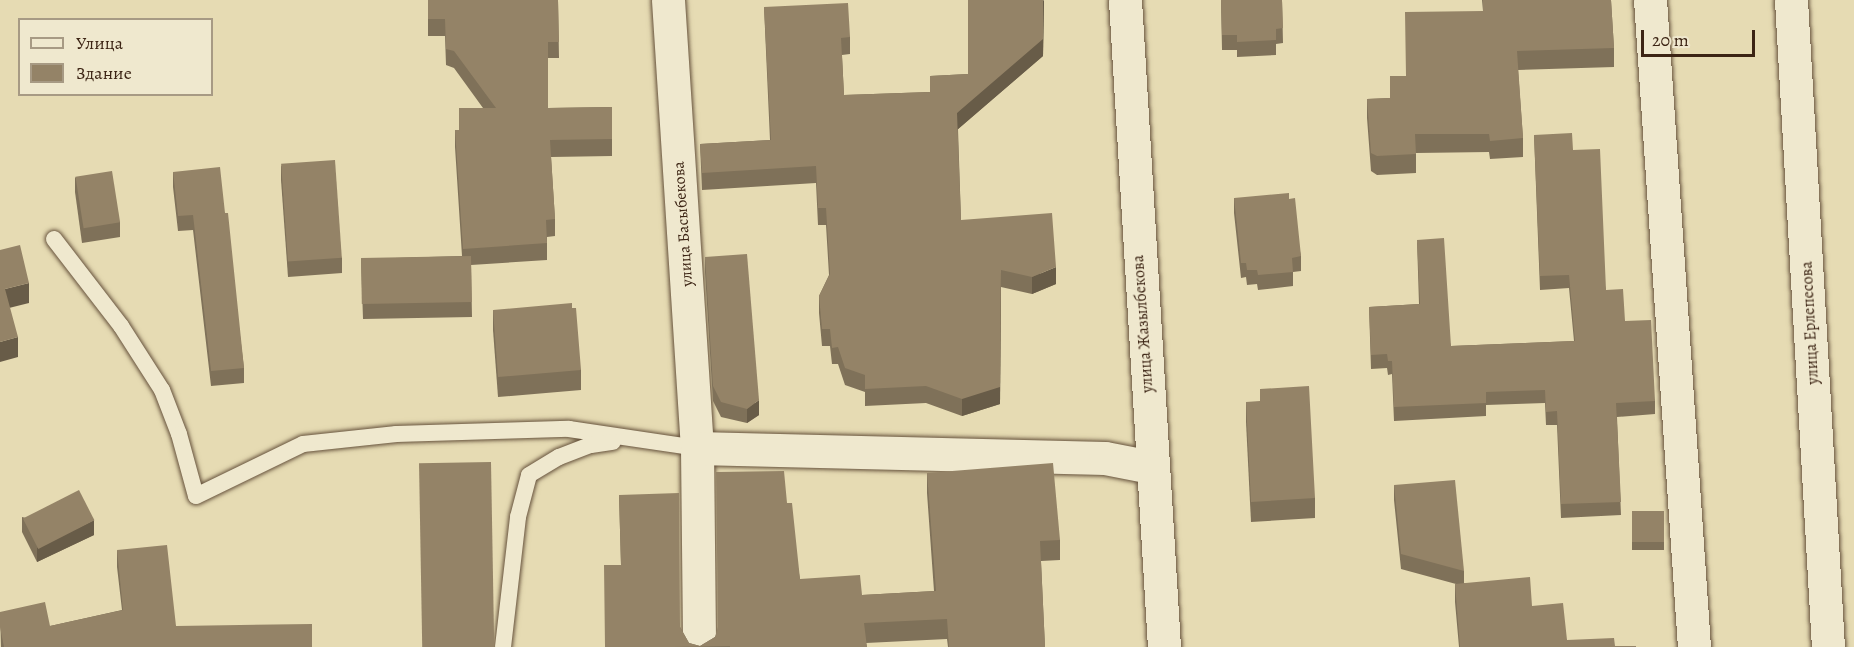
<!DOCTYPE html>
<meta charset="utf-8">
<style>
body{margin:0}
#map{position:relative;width:1854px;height:647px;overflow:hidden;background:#e6dbb3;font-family:Alegreya,serif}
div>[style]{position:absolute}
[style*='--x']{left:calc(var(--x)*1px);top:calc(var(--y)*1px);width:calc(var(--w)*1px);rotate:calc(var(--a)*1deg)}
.roads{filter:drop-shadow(0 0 2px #66523c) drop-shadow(0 0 2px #66523c)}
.lane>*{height:16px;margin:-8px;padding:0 8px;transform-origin:8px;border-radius:8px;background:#efe8ce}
.street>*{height:33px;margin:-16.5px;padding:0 16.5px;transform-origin:16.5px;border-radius:16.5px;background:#efe8ce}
.secondary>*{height:33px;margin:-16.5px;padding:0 16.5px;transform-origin:16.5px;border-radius:16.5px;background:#efe8ce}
.wall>*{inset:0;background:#7f7159;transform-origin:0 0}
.shaded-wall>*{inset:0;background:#685c48}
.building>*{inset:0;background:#948367;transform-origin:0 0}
span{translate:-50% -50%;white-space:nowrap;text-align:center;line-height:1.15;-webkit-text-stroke:4.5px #efe8ce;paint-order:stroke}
.street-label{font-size:16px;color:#3c2414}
.legend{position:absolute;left:18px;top:18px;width:195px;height:78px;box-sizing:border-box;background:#efe8ce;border:2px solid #a79a84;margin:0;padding:8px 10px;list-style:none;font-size:18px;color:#3c2414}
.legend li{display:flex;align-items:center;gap:12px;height:30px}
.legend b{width:30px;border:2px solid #a79a84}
.scale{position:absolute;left:1641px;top:30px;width:114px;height:27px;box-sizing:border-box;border:3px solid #3c2414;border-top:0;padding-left:8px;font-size:18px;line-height:21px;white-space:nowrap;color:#3c2414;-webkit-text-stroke:4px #efe8ce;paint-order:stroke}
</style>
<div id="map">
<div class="roads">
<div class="lane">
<div style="--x:54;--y:239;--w:110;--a:52.4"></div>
<div style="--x:121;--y:326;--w:76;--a:57.4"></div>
<div style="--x:162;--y:390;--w:47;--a:68.9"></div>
<div style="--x:179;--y:434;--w:64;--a:74.7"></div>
<div style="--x:196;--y:496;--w:119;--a:-25.9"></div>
<div style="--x:303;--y:444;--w:94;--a:-6.1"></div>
<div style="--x:396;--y:434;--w:173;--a:-1.7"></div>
<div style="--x:569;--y:429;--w:129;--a:8.4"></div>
<div style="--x:503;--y:647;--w:131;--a:-83.4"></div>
<div style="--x:518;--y:517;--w:43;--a:-75.3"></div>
<div style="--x:529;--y:475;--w:35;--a:-31"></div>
<div style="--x:559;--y:457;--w:34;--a:-21"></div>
<div style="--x:591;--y:445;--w:22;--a:-8"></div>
</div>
<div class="street">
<div style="--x:668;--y:0;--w:449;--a:86.3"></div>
<div style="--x:697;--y:448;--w:199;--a:89.4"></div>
<div style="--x:1125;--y:0;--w:648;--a:86.55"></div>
<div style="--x:1650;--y:0;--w:648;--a:86.11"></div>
<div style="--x:697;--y:448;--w:408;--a:1.4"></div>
<div style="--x:1105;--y:458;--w:47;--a:11.1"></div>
</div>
<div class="secondary">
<div style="--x:1791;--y:0;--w:648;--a:86.73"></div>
</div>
</div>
<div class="wall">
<div style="clip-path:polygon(428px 0,558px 0,559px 58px,548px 58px,548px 108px,612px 107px,612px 156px,551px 157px,555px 219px,555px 236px,547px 237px,547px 260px,471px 265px,472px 317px,363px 319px,361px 259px,462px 256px,455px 147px,455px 130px,459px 130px,483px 108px,454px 68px,446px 65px,445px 36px,428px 36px)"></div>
<div style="clip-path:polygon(1044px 0,1043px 56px,958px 129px,961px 220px,1056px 284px,1032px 294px,1001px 287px,1000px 404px,962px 416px,926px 403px,865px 406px,865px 392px,845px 385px,838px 364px,832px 364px,830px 346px,822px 346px,819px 313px,819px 296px,829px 275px,826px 225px,818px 225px,816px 183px,702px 190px,700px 144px,770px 140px,764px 7px,850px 37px,850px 54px,842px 55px,844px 95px,930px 92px,930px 76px,968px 74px)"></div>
<div style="clip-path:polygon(1221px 0,1282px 0,1283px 43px,1276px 44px,1276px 55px,1237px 57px,1237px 50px,1222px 50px)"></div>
<div style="clip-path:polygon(1482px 0,1611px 0,1614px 48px,1614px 67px,1518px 70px,1523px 138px,1523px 157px,1490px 159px,1489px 152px,1416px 153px,1416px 173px,1377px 175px,1371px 171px,1367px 118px,1367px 99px,1390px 98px,1483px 11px)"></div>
<div style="clip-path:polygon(1534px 135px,1573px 150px,1606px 290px,1625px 321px,1655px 401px,1655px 414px,1617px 417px,1621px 515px,1561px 518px,1557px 425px,1546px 425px,1545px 403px,1486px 405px,1486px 416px,1394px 421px,1392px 374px,1388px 375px,1387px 368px,1371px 369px,1369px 307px,1419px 304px,1417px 240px,1451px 346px,1574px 341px,1569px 288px,1540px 290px)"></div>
<div style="clip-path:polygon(281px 165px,342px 258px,342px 273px,288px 277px,281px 180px)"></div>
<div style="clip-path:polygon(173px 172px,225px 213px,244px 368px,244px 383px,211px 386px,193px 230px,178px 231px,173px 187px)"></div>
<div style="clip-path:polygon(75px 177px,120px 222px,120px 237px,82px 243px,75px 192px)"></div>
<div style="clip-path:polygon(1234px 198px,1289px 199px,1301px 256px,1301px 271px,1293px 272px,1293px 286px,1258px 290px,1257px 284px,1247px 285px,1246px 277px,1241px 278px,1234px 213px)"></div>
<div style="clip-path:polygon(705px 257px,759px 415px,747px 423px,721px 417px,713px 401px,705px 272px)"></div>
<div style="clip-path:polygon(493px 310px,581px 370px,581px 390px,498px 397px,493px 330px)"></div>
<div style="clip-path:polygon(1246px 402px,1315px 498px,1315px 518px,1251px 522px,1246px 422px)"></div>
<div style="clip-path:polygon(927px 473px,1060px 540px,1060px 560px,1041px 561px,1045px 647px,948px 647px,947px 639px,866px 643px,867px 647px,605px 647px,621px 565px,619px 495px,680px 627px,689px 643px,700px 646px,715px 637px,787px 503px,800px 579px,862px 595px,934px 591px,927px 493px)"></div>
<div style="clip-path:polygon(1394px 485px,1464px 571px,1464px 583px,1532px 606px,1567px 640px,1615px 646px,1636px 647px,1459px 647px,1455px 602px,1455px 584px,1456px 584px,1401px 569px,1394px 500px)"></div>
<div style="left:1632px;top:511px;width:32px;height:39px"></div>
<div style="clip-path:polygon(22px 517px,94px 535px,37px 562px,22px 532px)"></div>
<div style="clip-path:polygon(117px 550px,176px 626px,312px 647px,1px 647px,0 612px,50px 626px,122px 610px,117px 567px)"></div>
</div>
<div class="shaded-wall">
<div style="clip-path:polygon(1044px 0,1043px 56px,957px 130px,957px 113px)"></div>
<div style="clip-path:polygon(1056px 267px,1056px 284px,1032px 294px,1032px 277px)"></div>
<div style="clip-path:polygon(1001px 270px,1000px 404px,962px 416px,962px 399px)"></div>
<div style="clip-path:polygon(29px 283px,29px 303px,5px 309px,5px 289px)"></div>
<div style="clip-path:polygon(18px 337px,18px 357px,0 362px,0 342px)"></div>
<div style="clip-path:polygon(759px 400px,759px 415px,747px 423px,747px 409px)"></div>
<div style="clip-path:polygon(94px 520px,94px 535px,37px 562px,37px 548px)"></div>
</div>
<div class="building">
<div style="clip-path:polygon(428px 0,558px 0,559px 42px,548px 42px,548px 108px,612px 107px,612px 139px,550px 140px,555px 219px,546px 220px,547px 243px,463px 249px,455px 130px,459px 130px,459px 108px,496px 108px,454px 51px,446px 49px,445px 19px,428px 19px)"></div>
<div style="clip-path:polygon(968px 0,1043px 0,1043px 39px,957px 113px,961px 220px,1052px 213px,1056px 267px,1032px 277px,1001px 270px,1000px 387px,962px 399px,926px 386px,865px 389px,865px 375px,845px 368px,838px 347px,832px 348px,830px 329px,822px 329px,819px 296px,830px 274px,826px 208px,818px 208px,816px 166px,702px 173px,700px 144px,771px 140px,764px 7px,848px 3px,850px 37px,841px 38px,844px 95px,930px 92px,930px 76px,968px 74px)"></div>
<div style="clip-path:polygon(1221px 0,1282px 0,1283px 28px,1276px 29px,1276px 40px,1237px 42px,1237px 35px,1222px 35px)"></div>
<div style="clip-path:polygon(1483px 0,1611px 0,1614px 48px,1517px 51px,1523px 138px,1490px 141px,1489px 134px,1415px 134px,1416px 154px,1377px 156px,1371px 153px,1367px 99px,1390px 98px,1390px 76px,1406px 76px,1405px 12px,1483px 11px)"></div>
<div style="clip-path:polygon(1572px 133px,1573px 150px,1600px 149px,1606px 290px,1623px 289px,1625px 321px,1651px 320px,1655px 401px,1616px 403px,1621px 502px,1561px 504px,1557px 411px,1546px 412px,1545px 390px,1486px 392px,1486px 403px,1394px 407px,1392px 361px,1388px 361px,1387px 354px,1371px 355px,1369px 307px,1420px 304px,1417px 240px,1444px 238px,1451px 346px,1575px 341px,1569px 275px,1540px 276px,1534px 135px)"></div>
<div style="left:335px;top:160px;width:98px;height:54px;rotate:86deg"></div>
<div style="clip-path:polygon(220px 167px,225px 213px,228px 213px,244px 368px,211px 371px,193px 215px,178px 216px,173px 172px)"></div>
<div style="left:112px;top:171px;width:52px;height:37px;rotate:81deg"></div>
<div style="clip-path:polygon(1289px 193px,1289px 199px,1295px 198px,1301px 256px,1292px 258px,1293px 272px,1258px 275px,1257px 270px,1247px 270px,1246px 263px,1241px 263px,1234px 198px)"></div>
<div style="clip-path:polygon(20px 245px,29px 283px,5px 289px,18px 337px,0 342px,0 250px)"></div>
<div style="clip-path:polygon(747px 254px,759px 400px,747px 409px,721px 402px,713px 386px,705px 257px)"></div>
<div style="left:471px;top:256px;width:46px;height:110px;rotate:89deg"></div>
<div style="clip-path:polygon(572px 303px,572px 308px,576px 308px,581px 370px,498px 377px,493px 310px)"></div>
<div style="clip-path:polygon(1309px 386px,1315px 498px,1251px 502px,1246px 402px,1260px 401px,1260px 389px)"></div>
<div style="left:491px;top:462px;width:185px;height:72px;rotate:89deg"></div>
<div style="clip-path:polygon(1053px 463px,1060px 540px,1040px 541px,1045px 647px,949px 647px,947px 619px,864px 623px,867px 647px,730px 647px,730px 646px,673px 647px,605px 647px,604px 565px,621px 565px,619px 495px,679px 493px,680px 627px,689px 643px,700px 646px,715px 637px,718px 627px,716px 472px,784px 471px,787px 503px,792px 503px,800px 579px,860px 575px,862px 595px,936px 591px,927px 473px)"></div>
<div style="clip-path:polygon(1455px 480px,1464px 571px,1401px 554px,1394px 485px)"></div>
<div style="left:79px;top:490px;width:34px;height:63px;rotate:63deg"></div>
<div style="left:1632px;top:511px;width:32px;height:31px"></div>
<div style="clip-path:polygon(167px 545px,176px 626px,312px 624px,312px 647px,4px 647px,0 627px,0 612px,45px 602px,50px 626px,123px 610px,117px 550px)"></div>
<div style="clip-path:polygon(1530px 577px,1532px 606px,1563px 603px,1567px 640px,1614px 638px,1615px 646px,1636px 646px,1636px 647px,1460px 647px,1455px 584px)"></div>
</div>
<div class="street-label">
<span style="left:683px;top:224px;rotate:-94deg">улица Басыбекова</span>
<span style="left:1810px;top:323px;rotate:-93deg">улица Ерлепесова</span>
<span style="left:1143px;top:324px;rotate:-94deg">улица Жазылбекова</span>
</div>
<ul class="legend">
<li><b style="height:8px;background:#efe8ce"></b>Улица</li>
<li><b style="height:16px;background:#948367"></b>Здание</li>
</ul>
<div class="scale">20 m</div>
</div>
